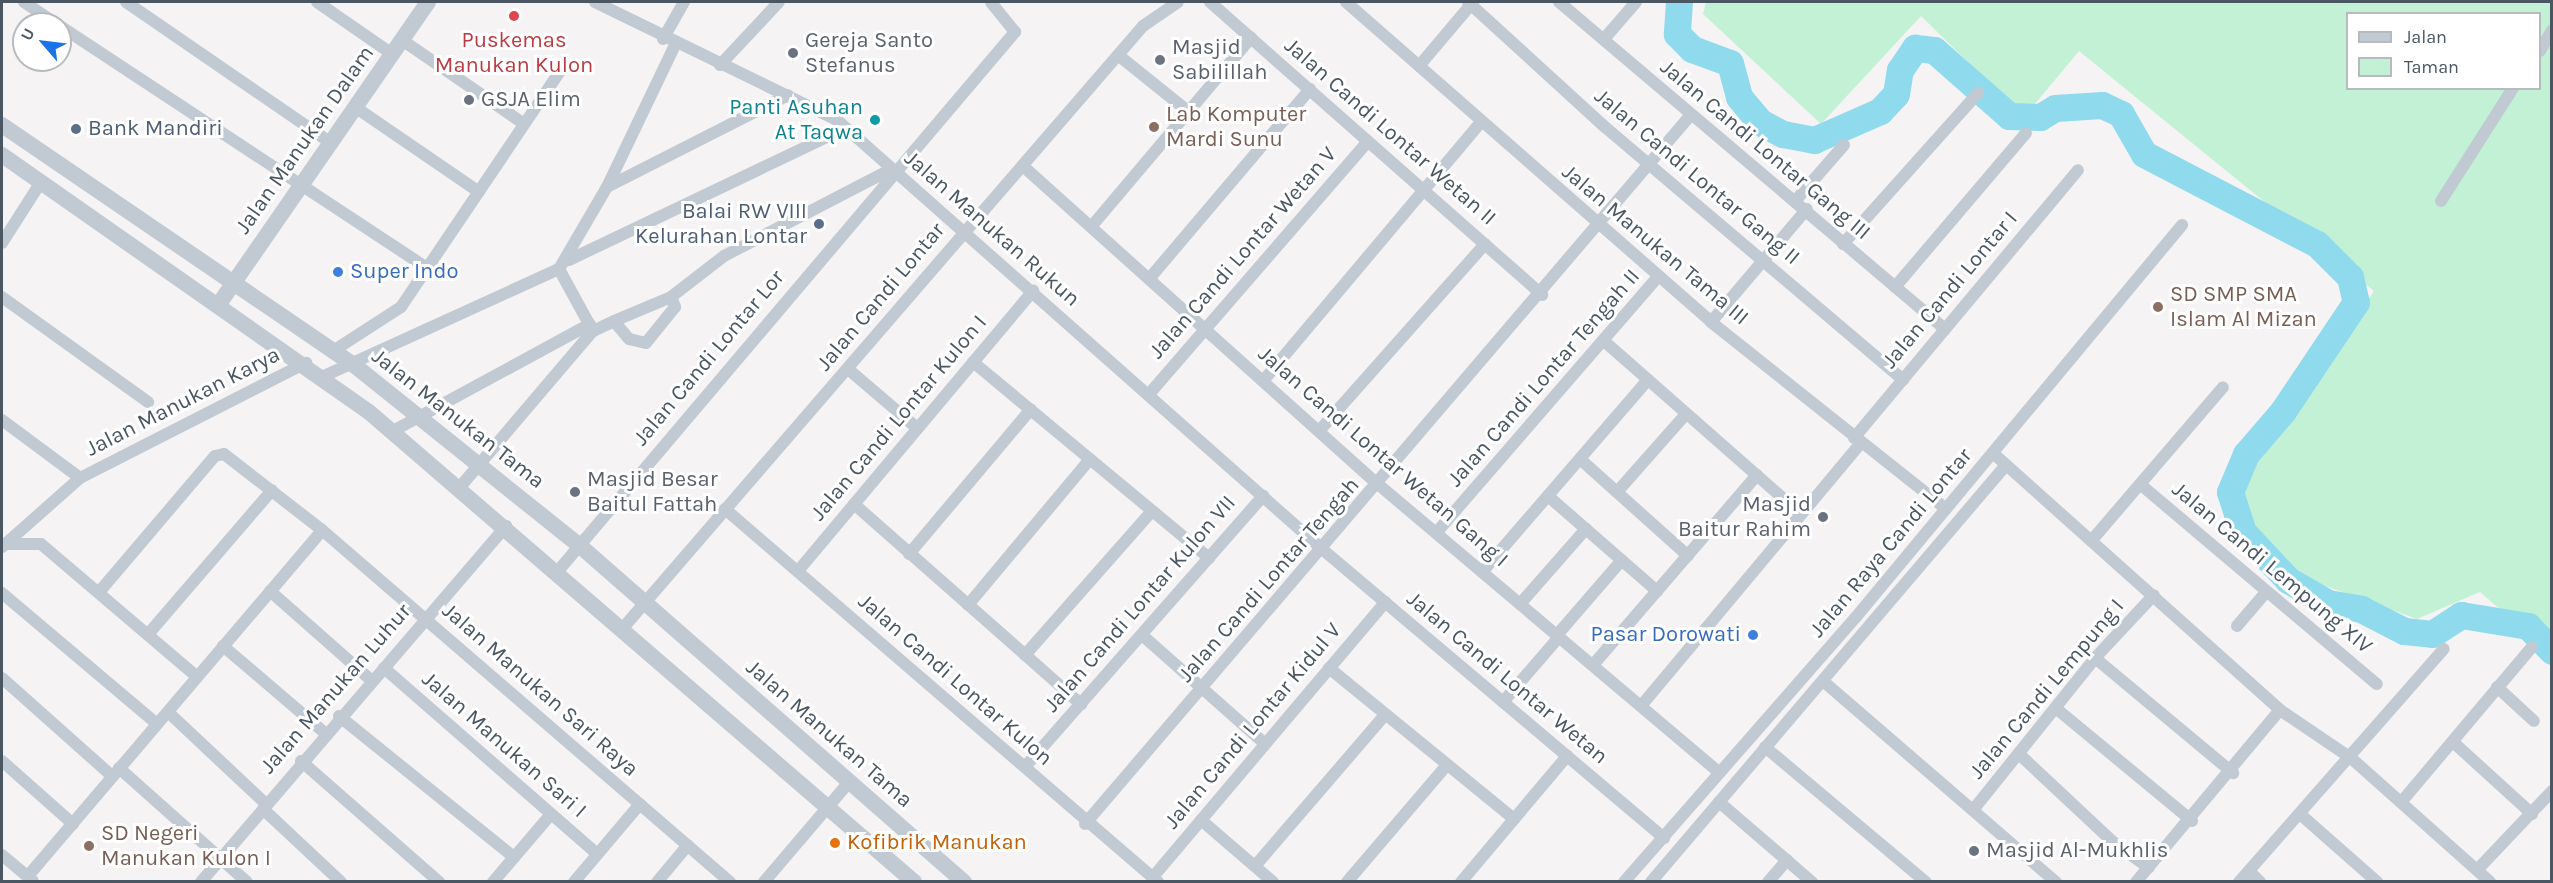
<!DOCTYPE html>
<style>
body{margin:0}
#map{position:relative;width:2553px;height:883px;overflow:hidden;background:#f5f3f3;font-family:Karla,sans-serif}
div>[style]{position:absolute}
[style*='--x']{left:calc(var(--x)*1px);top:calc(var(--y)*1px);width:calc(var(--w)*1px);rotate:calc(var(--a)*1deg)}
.green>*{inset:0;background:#c3f1d5}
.river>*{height:27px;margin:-13.5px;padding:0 13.5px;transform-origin:13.5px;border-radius:13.5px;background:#90daee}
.minor>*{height:12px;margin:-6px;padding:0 6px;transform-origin:6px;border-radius:6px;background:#c1cad2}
.tertiary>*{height:16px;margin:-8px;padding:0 8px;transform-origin:8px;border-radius:8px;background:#c1cad2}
.dots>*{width:16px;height:16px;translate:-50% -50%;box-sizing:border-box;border:3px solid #fff;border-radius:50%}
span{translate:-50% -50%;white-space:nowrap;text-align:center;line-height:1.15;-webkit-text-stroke:6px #fff;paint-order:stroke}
.health-label{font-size:22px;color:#be3a42}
.worship-label{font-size:22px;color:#5b616d}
.left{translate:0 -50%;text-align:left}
.right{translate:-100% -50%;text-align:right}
.culture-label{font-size:22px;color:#0d838f}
.education-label{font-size:22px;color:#785e54}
.service-label{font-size:22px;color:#4e5e75}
.street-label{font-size:22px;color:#4a5661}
.shop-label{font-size:22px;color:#366cbe}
.food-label{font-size:22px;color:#c56008}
.frame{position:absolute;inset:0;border:3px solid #4a5661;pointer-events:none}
.legend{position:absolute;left:2346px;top:12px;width:195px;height:78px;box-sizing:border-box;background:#fff;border:2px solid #b7bbc0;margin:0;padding:8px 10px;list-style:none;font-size:18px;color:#4a5661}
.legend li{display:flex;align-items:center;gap:12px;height:30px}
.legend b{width:30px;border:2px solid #b7bbc0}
.north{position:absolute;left:12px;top:12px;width:60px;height:60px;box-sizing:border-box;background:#fff;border:2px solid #b7bbc0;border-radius:50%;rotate:298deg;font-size:16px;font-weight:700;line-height:24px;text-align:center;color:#4a5661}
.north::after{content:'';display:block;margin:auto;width:21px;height:27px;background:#1a73e8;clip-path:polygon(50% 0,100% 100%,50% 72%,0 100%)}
</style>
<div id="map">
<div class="green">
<div style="clip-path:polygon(evenodd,1706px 2px,2551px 2px,2551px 653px,2480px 592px,2417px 619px,2253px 560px,2240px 486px,2374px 291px,2079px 51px,2024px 117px,1921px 16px,1821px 124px,1703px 14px,1706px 2px,2348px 14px,2540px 14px,2540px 88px,2348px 88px,2348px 14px)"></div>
</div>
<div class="river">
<div style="--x:1679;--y:2;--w:32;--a:94"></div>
<div style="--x:1677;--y:34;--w:21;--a:45"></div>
<div style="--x:1692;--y:49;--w:40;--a:20.2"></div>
<div style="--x:1730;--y:63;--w:35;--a:75"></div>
<div style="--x:1739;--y:97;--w:33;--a:50"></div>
<div style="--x:1760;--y:122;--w:26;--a:28"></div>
<div style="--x:1783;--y:134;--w:32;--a:11"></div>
<div style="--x:1814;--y:140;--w:72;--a:-23.7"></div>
<div style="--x:1880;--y:111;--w:23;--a:-47"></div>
<div style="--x:1896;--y:94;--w:24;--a:-81"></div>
<div style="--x:1900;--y:70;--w:27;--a:-56"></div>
<div style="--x:1915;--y:48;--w:19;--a:6"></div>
<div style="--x:1934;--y:50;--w:100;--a:41.3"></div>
<div style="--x:2009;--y:116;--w:31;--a:2"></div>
<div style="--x:2040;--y:117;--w:17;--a:-31"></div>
<div style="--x:2055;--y:108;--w:47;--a:-3.7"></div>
<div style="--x:2102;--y:105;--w:21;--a:25"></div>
<div style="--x:2121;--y:114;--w:46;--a:60.1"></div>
<div style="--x:2144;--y:154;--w:195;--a:27.5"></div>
<div style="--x:2317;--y:244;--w:47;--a:45"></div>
<div style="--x:2350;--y:277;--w:26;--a:77"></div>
<div style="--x:2356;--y:302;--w:131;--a:123.8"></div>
<div style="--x:2283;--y:411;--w:57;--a:130.7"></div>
<div style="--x:2246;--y:454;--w:41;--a:112.8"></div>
<div style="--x:2230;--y:492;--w:42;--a:72"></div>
<div style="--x:2243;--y:532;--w:66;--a:46.8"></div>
<div style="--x:2288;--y:580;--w:46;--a:29.9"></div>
<div style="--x:2328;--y:603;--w:34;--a:10"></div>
<div style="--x:2361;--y:609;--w:48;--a:27.1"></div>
<div style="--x:2404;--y:631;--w:28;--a:6"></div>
<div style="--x:2432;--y:634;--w:35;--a:-33"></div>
<div style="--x:2461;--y:615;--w:68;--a:9.3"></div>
<div style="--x:2528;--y:626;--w:35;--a:46"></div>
</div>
<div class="minor">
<div style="--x:24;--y:2;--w:40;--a:34"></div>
<div style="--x:126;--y:2;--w:249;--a:34.5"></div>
<div style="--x:317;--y:2;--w:91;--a:34.7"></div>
<div style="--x:595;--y:2;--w:269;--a:26"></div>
<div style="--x:837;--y:120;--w:648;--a:41.49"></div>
<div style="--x:1322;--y:549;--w:448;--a:40.2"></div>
<div style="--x:1210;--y:2;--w:443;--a:41.4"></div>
<div style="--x:1346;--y:2;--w:485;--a:41.2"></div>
<div style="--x:1711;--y:322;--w:300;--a:38.5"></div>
<div style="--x:1468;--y:2;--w:185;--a:42.4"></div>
<div style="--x:1605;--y:127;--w:391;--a:40.3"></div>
<div style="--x:1559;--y:2;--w:506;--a:40.27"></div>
<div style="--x:60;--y:26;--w:440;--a:33.4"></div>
<div style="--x:663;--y:39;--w:43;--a:-60.4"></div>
<div style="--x:1604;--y:39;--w:49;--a:-49.1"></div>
<div style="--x:402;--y:40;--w:148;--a:34.5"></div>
<div style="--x:2540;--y:51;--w:24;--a:-60"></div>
<div style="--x:1118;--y:55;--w:91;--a:38.8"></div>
<div style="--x:720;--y:65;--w:86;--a:-46.9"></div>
<div style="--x:1419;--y:66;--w:84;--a:-49.8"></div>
<div style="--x:355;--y:107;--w:150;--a:34.4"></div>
<div style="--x:1024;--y:167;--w:477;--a:41.9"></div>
<div style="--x:1379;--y:485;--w:445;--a:40.2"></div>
<div style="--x:607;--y:187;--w:203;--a:-26.9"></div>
<div style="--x:1796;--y:200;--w:73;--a:-48.9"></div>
<div style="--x:2441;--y:201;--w:134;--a:-57.5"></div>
<div style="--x:1091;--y:227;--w:248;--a:-49.8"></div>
<div style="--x:2;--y:243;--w:72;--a:-57.4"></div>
<div style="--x:1843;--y:244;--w:203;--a:-48.2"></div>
<div style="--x:569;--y:260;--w:305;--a:-25.5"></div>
<div style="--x:559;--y:269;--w:71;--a:61.3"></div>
<div style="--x:1149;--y:279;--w:249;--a:-49.7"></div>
<div style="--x:1895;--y:287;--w:202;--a:-49.6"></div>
<div style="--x:2;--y:297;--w:180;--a:35.7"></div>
<div style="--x:671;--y:297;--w:67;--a:-37.7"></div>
<div style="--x:724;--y:256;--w:187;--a:-27.4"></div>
<div style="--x:1711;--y:322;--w:148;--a:-49.7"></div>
<div style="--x:1604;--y:341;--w:262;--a:41.3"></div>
<div style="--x:333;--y:351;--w:81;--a:-32.9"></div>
<div style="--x:401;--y:307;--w:285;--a:-56"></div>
<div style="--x:973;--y:362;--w:307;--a:39.7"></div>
<div style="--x:848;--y:369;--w:91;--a:40.5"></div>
<div style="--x:324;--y:376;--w:258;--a:-24.5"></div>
<div style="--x:559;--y:269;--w:95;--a:-59.7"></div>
<div style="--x:607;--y:187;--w:157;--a:-64.4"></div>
<div style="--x:1263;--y:381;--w:337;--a:-49.9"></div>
<div style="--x:1150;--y:393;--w:333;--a:-49.1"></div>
<div style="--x:2;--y:420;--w:97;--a:36.6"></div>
<div style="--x:393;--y:431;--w:224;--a:-28.5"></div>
<div style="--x:1319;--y:431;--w:250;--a:-48.4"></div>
<div style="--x:1854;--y:438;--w:349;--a:-50.1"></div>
<div style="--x:1994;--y:454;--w:384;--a:41.8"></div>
<div style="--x:2280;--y:710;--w:86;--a:34.1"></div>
<div style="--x:2351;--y:758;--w:186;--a:41.7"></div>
<div style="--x:1580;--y:459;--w:145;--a:41.9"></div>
<div style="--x:2140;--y:484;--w:310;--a:40.2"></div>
<div style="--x:460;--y:487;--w:205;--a:-49.6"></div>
<div style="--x:593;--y:331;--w:23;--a:-25"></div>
<div style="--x:614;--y:321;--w:62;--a:-22.8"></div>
<div style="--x:671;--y:297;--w:11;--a:68"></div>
<div style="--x:675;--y:307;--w:46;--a:128.9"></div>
<div style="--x:646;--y:343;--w:17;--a:-167"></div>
<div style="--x:629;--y:339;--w:23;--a:-130"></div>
<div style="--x:1617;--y:492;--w:104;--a:-48.5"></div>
<div style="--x:1548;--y:496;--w:145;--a:41.1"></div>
<div style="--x:854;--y:504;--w:303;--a:41.4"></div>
<div style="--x:725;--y:509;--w:572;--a:40.74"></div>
<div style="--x:1436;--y:533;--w:340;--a:-49.1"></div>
<div style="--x:2092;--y:540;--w:201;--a:-49.4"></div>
<div style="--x:5;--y:544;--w:36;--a:0"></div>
<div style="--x:41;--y:544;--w:205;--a:40.4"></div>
<div style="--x:2;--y:547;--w:104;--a:-41.5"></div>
<div style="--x:80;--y:478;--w:254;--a:-27"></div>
<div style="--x:909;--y:554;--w:189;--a:-49.9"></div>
<div style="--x:558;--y:571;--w:707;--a:-49.71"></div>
<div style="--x:1015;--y:32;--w:38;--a:-129"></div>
<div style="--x:798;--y:571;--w:366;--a:-50"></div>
<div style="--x:1482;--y:572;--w:254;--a:-49.2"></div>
<div style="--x:100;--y:591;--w:177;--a:-49.6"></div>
<div style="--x:215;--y:456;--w:9;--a:-13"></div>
<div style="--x:224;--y:454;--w:124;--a:37.8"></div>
<div style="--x:322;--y:530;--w:539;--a:40.79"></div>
<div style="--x:270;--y:591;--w:136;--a:41.4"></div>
<div style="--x:2;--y:593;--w:203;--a:40.2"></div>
<div style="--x:1520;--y:604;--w:100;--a:-48.7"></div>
<div style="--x:968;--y:605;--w:190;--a:-50.1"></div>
<div style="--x:2237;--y:626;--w:45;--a:-49.5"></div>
<div style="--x:623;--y:628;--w:795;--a:-49.18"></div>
<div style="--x:1143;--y:26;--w:42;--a:-34.4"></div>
<div style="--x:150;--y:632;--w:187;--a:-49.3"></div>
<div style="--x:1142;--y:635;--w:164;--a:41.5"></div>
<div style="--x:1557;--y:635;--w:99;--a:-49.1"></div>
<div style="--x:223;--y:646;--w:134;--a:40.5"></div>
<div style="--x:1025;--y:655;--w:192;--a:-48.6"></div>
<div style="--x:2095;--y:658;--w:180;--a:39.8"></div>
<div style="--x:1593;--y:665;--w:251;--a:-49.2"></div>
<div style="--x:384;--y:668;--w:283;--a:41.1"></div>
<div style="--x:1329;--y:668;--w:239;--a:39.2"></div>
<div style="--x:2;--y:678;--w:147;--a:41.7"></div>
<div style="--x:1823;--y:681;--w:308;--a:40.8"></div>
<div style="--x:2497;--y:687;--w:50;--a:42.6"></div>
<div style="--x:1503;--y:702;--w:86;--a:-49.3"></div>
<div style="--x:1641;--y:706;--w:343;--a:-50.1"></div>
<div style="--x:2058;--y:710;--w:174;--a:39.6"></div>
<div style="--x:168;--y:712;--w:133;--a:43.2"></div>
<div style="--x:339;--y:716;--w:225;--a:38.9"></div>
<div style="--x:2453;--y:742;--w:107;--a:42.3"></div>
<div style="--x:1765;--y:747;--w:210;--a:40"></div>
<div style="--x:2019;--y:754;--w:129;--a:43.1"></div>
<div style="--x:2113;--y:842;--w:44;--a:35.8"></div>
<div style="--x:2;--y:761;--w:95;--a:41.6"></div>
<div style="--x:301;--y:761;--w:184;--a:41.2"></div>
<div style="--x:1025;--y:767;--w:361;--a:-48.7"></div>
<div style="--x:119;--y:768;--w:171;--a:41.7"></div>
<div style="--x:2403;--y:800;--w:200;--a:-49.9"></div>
<div style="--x:1719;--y:802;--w:123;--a:40.7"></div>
<div style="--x:263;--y:809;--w:107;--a:43.1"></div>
<div style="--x:1973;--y:810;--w:195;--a:-51.2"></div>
<div style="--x:2095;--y:658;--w:86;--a:-46.9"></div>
<div style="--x:2300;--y:814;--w:103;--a:41.4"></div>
<div style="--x:1201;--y:820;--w:95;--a:40.7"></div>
<div style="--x:1085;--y:824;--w:930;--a:-49.49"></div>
<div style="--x:2;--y:855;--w:40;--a:40"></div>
<div style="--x:1255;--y:866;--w:198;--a:-49.3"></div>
<div style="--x:2478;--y:869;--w:108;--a:-46.5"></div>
<div style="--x:2249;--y:871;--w:16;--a:45"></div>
<div style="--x:28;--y:876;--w:454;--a:-49.6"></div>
<div style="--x:1153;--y:877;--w:360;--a:-49.8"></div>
<div style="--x:201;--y:882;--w:469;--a:-49.4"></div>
<div style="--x:493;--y:882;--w:89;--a:-49.5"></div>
<div style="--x:574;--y:882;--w:102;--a:-49.8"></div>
<div style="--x:657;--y:882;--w:48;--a:-50"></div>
<div style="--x:764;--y:882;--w:131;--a:-49.6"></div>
<div style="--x:1347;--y:882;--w:153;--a:-49.5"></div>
<div style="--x:1461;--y:882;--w:165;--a:-49.9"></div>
<div style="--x:1624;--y:882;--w:352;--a:-48.8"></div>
<div style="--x:1856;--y:617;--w:510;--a:-50.25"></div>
<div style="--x:1651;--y:882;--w:548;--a:-49.59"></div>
<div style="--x:1768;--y:882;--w:29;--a:-49"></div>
<div style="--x:2136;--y:882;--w:224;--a:-50.1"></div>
<div style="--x:2239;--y:882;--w:310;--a:-48.7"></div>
</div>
<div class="tertiary">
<div style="--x:2;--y:125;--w:426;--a:34.3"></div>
<div style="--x:354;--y:365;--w:288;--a:38.7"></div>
<div style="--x:579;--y:545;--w:512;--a:41.2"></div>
<div style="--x:2;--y:155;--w:448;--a:35"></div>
<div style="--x:369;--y:412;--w:720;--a:40.77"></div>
<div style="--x:219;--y:304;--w:367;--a:-55.3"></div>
</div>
<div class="dots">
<div style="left:514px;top:16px;background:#e0444e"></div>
<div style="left:793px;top:53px;background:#6b7280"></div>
<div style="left:1160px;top:60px;background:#6b7280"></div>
<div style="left:469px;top:100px;background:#6b7280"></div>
<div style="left:875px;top:120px;background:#0f9aa8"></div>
<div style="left:1154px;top:127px;background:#8d6e63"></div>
<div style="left:76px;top:129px;background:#5c6f8a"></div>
<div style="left:819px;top:224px;background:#5c6f8a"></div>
<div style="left:338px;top:272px;background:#3f7fe0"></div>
<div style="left:2158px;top:307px;background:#8d6e63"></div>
<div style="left:575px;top:492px;background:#6b7280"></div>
<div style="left:1823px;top:517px;background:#6b7280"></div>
<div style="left:1753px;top:635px;background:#3f7fe0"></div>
<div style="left:835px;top:843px;background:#e8710a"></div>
<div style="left:89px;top:846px;background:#8d6e63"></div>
<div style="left:1974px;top:851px;background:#6b7280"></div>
</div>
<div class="health-label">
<span style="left:514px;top:53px">Puskemas<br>Manukan Kulon</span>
</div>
<div class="worship-label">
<span class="left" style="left:805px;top:53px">Gereja Santo<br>Stefanus</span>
<span class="left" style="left:1172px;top:60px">Masjid<br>Sabilillah</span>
<span class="left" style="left:481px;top:100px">GSJA Elim</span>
<span class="left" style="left:587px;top:492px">Masjid Besar<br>Baitul Fattah</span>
<span class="right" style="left:1811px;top:517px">Masjid<br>Baitur Rahim</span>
<span class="left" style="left:1986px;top:851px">Masjid Al-Mukhlis</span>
</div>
<div class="culture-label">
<span class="right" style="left:863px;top:120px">Panti Asuhan<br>At Taqwa</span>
</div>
<div class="education-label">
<span class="left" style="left:1166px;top:127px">Lab Komputer<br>Mardi Sunu</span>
<span class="left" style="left:2170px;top:307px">SD SMP SMA<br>Islam Al Mizan</span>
<span class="left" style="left:101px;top:846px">SD Negeri<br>Manukan Kulon I</span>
</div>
<div class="service-label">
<span class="left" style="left:88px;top:129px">Bank Mandiri</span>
<span class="right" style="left:807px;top:224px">Balai RW VIII<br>Kelurahan Lontar</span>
</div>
<div class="street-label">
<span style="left:1390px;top:132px;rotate:41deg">Jalan Candi Lontar Wetan II</span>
<span style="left:305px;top:140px;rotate:-55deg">Jalan Manukan Dalam</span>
<span style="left:1765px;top:150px;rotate:40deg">Jalan Candi Lontar Gang III</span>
<span style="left:1697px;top:177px;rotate:40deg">Jalan Candi Lontar Gang II</span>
<span style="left:992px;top:229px;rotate:41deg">Jalan Manukan Rukun</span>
<span style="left:1655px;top:245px;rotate:40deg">Jalan Manukan Tama III</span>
<span style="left:1243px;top:253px;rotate:-49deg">Jalan Candi Lontar Wetan V</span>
<span style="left:1950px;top:290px;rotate:-50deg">Jalan Candi Lontar I</span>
<span style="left:881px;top:297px;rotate:-50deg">Jalan Candi Lontar</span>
<span style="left:709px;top:358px;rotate:-50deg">Jalan Candi Lontar Lor</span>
<span style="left:1544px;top:378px;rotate:-49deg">Jalan Candi Lontar Tengah II</span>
<span style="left:183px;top:402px;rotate:-27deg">Jalan Manukan Karya</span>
<span style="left:899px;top:418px;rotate:-50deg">Jalan Candi Lontar Kulon I</span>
<span style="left:458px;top:419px;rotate:38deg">Jalan Manukan Tama</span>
<span style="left:1383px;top:457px;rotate:41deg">Jalan Candi Lontar Wetan Gang I</span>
<span style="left:1891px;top:543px;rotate:-50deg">Jalan Raya Candi Lontar</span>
<span style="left:2272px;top:568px;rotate:40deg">Jalan Candi Lempung XIV</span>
<span style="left:1269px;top:580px;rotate:-49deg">Jalan Candi Lontar Tengah</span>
<span style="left:1140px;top:604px;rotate:-49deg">Jalan Candi Lontar Kulon VII</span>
<span style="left:1507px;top:678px;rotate:40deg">Jalan Candi Lontar Wetan</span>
<span style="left:955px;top:680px;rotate:41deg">Jalan Candi Lontar Kulon</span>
<span style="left:336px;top:689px;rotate:-49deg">Jalan Manukan Luhur</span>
<span style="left:2047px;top:689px;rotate:-50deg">Jalan Candi Lempung I</span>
<span style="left:540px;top:690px;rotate:41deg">Jalan Manukan Sari Raya</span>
<span style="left:1253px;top:726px;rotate:-50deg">Jalan Candi Lontar Kidul V</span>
<span style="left:829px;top:734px;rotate:41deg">Jalan Manukan Tama</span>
<span style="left:504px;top:745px;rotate:41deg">Jalan Manukan Sari I</span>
</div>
<div class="shop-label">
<span class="left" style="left:350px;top:272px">Super Indo</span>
<span class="right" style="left:1741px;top:635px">Pasar Dorowati</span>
</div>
<div class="food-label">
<span class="left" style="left:847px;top:843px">Kofibrik Manukan</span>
</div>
<div class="frame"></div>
<ul class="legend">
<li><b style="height:8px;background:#c1cad2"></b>Jalan</li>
<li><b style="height:16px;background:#c3f1d5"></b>Taman</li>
</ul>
<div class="north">U</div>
</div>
